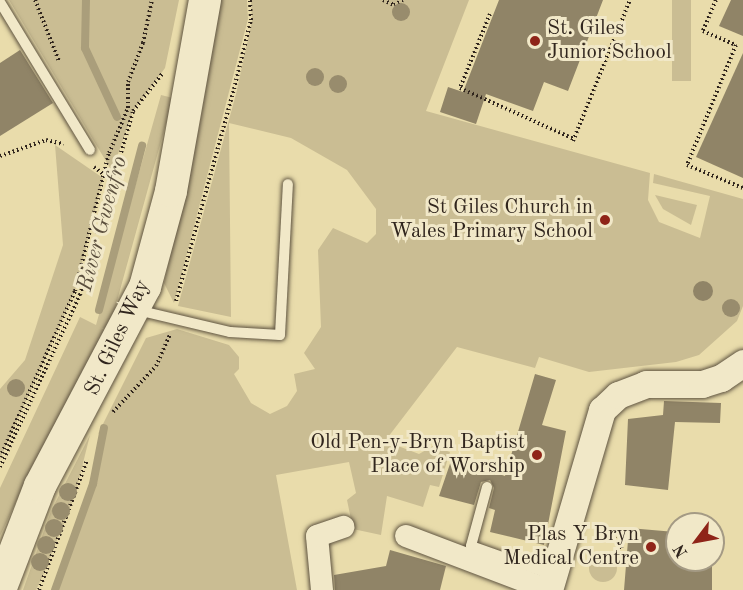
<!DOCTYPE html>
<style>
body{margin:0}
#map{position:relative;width:743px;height:590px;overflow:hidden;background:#e9dcab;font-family:"Old Standard TT",serif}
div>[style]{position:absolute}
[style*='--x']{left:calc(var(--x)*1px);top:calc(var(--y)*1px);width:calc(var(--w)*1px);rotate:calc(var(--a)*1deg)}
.green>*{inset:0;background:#cabd93;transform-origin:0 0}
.round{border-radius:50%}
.stream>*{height:8px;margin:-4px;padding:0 4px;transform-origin:4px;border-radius:4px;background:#aa9e7b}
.building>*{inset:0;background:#908467}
.path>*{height:4px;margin-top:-2px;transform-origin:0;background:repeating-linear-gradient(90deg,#30251d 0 1.5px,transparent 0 4.5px)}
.roads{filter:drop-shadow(0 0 2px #5e5340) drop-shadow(0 0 2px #5e5340)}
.service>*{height:10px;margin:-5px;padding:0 5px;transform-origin:5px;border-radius:5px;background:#f1e8c8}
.minor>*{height:22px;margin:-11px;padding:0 11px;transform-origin:11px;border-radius:11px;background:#f1e8c8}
.tertiary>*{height:27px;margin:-13.5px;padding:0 13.5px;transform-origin:13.5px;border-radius:13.5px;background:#f1e8c8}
.secondary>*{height:32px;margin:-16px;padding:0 16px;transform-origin:16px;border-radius:16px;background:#f1e8c8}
.trees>*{width:18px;height:18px;margin:-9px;border-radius:50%;background:#988c6d}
.dots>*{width:16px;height:16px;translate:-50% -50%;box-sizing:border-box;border:3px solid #f1e8c8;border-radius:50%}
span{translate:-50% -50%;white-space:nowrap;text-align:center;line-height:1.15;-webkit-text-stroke:6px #f1e8c8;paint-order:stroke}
.poi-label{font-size:21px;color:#30251d}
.left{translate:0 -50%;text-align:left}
.right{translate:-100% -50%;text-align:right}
.street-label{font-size:21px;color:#30251d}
.water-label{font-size:22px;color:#5b4f3e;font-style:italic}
.north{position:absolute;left:665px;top:512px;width:60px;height:60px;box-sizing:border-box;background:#f1e8c8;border:2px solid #a49a84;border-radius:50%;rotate:238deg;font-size:16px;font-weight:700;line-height:24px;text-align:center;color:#30251d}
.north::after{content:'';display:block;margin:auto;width:21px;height:27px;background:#8f2418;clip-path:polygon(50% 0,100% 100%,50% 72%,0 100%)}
</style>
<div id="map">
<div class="green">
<div style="clip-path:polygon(9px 0,179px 0,165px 68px,133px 111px,112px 171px)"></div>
<div style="clip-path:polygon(221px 0,247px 0,248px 19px,174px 303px,164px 283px,199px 128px)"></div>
<div style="clip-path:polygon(251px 0,469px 0,426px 111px,650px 173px,648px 200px,659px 222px,700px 238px,710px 196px,653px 183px,654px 174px,743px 199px,743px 306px,737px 321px,699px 355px,676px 362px,589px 372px,539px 357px,535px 368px,457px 347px,385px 441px,419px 454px,433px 446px,450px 452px,439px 487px,430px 485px,423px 507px,387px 496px,381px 535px,353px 529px,347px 500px,356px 493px,349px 462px,276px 475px,297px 590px,55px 590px,93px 484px,104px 429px,98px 434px,146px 338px,177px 329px,229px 345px,239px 357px,239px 369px,234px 374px,251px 403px,270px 414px,287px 406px,297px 391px,294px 374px,315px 369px,304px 353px,321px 327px,318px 250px,333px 228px,367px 243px,376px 234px,376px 209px,347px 170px,291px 138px,229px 123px,231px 317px,178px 306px,236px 94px,252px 21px)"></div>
<div style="left:672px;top:0;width:19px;height:81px"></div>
<div style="clip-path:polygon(161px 95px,173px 98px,109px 330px,101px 328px,107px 331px,34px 463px,0 536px,0 488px,80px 317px,96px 325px)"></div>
<div style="clip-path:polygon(55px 145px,103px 178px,75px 291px,0 459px,0 389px,25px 360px,63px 245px)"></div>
<div style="clip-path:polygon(655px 195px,697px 205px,691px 225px,663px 209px)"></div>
<div style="clip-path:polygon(90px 435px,75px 495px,44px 573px,36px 590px,23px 590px,51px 511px)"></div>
<div class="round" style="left:589px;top:554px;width:28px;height:28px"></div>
</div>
<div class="stream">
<div style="--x:86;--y:0;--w:48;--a:91.2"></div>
<div style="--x:85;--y:48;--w:76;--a:65.1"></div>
<div style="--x:99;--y:310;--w:170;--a:-75.3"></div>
<div style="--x:55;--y:590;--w:113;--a:-70.3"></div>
<div style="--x:93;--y:484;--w:57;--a:-78.9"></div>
</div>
<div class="building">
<div style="clip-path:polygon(499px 0,603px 0,568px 91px,544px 82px,533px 111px,486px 94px,476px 124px,440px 112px,448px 87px,463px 92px)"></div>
<div style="clip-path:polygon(731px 0,743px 0,743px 36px,719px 26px)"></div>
<div style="clip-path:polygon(20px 50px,53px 103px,0 136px,0 63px)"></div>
<div style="clip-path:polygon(743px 53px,743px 178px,696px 157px)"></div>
<div class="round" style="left:693px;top:281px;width:20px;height:20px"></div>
<div style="clip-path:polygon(535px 374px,556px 380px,542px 425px,566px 431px,544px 545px,490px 532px,495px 510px,489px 508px,494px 488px,490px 480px,481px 482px,474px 505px,439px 496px,452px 458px,505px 476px)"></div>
<div style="clip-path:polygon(664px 401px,721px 403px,720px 423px,675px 422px,668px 490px,625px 485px,628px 419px,663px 415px)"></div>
<div style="clip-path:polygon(629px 528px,675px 532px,672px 560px,712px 564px,712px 590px,624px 590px)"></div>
<div style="clip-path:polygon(390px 550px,446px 566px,440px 590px,335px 590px,334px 575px,386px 566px)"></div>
</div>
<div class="path">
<div style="--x:35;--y:0;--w:66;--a:68.5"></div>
<div style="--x:383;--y:0;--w:12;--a:24"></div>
<div style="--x:394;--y:5;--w:10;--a:-29"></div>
<div style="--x:716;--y:0;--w:34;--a:113"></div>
<div style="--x:703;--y:31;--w:36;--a:23"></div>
<div style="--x:736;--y:45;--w:130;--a:112.2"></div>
<div style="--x:687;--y:165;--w:61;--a:22.3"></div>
<div style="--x:490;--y:14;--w:80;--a:112.1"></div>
<div style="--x:460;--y:88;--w:125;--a:24.1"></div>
<div style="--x:573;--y:141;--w:152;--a:-68"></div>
<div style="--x:0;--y:156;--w:49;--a:-19.2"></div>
<div style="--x:46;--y:140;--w:18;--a:13"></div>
<div style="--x:94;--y:167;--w:20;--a:37"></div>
<div style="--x:176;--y:301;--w:220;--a:-74.7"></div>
<div style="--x:234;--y:89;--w:71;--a:-76.2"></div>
<div style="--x:251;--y:20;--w:20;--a:-93"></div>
<div style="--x:113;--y:412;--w:63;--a:-46.9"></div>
<div style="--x:156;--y:366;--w:34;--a:-66"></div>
<div style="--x:0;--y:457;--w:182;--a:-65.7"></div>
<div style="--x:75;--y:291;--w:142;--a:-76.2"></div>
<div style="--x:109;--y:153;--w:49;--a:-67.1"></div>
<div style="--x:128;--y:108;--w:26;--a:-90"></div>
<div style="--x:128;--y:82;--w:42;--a:-69"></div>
<div style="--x:143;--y:43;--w:44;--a:-78.2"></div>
<div style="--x:0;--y:467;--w:190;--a:-65.1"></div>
<div style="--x:80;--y:295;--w:191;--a:-73.9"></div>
<div style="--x:133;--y:111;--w:47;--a:-51.9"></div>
<div style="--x:606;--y:527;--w:25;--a:53"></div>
<div style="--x:621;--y:547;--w:22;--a:77"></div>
<div style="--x:39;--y:590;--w:139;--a:-69.7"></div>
</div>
<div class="roads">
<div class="service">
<div style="--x:0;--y:2;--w:173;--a:58.7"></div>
<div style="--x:137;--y:310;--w:96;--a:13.3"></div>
<div style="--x:230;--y:332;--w:50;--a:3.4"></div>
<div style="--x:280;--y:335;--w:151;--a:-87"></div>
<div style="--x:487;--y:487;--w:61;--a:105.2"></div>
<div style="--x:471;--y:546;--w:87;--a:19.5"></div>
</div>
<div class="minor">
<div style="--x:406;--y:536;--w:152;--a:20.8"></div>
<div style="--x:322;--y:590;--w:54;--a:-95.3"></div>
<div style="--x:317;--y:536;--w:28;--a:-19"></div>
</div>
<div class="tertiary">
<div style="--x:549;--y:590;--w:188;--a:-73.6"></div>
<div style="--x:602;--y:410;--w:22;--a:-43"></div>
<div style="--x:618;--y:395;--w:30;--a:-21"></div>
<div style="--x:646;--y:384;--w:56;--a:0"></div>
<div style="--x:702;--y:384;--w:20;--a:-18"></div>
<div style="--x:721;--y:378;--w:27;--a:-34"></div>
</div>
<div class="secondary">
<div style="--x:0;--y:590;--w:111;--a:-69"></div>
<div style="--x:40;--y:486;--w:225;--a:-62.2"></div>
<div style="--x:145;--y:287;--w:99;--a:-74.8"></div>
<div style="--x:171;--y:191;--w:194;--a:-79.9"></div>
</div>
</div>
<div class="trees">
<div style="left:401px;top:12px"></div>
<div style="left:315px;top:77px"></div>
<div style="left:338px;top:84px"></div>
<div style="left:731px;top:308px"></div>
<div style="left:16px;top:388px"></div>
<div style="left:68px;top:492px"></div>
<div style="left:61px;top:511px"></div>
<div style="left:54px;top:528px"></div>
<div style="left:46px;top:545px"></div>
<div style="left:40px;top:562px"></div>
</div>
<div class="dots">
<div style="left:535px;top:41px;background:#8f2418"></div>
<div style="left:605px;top:220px;background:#8f2418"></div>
<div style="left:537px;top:455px;background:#8f2418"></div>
<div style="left:651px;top:547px;background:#8f2418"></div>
</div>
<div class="poi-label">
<span class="left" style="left:547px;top:41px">St. Giles<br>Junior School</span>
<span class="right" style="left:593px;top:220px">St Giles Church in<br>Wales Primary School</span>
<span class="right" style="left:525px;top:455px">Old Pen-y-Bryn Baptist<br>Place of Worship</span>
<span class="right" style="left:639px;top:547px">Plas Y Bryn<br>Medical Centre</span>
</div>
<div class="street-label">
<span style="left:118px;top:338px;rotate:-65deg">St. Giles Way</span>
</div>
<div class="water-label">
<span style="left:103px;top:224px;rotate:-75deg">River Gwenfro</span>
</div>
<div class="north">N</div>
</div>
